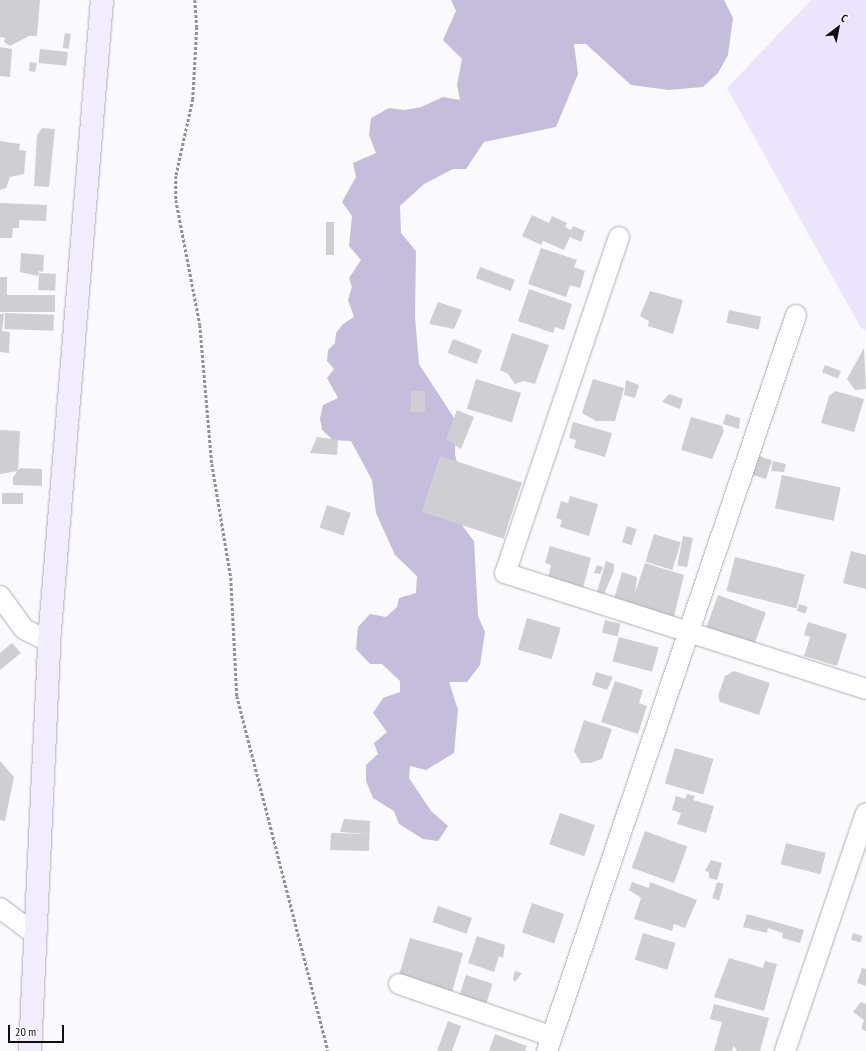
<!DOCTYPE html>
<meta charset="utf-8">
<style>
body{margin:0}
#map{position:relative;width:866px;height:1051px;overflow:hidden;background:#faf9fd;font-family:"PT Sans Narrow",sans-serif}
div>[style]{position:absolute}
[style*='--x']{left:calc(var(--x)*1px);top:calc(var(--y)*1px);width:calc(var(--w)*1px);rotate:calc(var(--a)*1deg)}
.green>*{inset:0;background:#eae5fd}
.forest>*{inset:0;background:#c4bedc}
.building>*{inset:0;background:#cfcfd3;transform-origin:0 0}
.path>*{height:2.5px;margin-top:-1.25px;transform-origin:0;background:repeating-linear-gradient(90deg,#919094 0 3px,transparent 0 5px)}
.roads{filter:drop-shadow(0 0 1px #afaeb3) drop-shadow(0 0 1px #afaeb3)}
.street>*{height:20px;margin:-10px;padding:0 10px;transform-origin:10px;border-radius:10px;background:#fff}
.secondary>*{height:22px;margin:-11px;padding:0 11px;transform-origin:11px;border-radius:11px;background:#f1edfe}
span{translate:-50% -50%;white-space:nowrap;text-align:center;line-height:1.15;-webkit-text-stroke:3px #faf9fd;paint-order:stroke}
.north{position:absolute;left:818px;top:8px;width:40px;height:40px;-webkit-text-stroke:3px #faf9fd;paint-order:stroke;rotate:32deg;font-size:11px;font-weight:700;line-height:16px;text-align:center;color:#0e0e10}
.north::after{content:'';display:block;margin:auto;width:14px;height:18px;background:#0e0e10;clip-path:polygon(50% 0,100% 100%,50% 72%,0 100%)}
.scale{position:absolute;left:8px;top:1025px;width:56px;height:18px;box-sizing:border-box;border:2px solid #0e0e10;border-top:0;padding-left:5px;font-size:12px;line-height:14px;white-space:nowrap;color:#0e0e10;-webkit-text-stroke:3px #faf9fd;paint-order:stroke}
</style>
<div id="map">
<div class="green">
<div style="clip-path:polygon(811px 0,866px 0,866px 330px,861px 328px,727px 88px)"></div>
</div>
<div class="forest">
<div style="clip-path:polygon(451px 0,724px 0,733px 18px,728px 55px,718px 73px,703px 87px,669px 90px,631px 85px,586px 44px,574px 44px,578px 74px,556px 127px,484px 142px,466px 169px,453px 169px,424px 184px,400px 206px,401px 233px,416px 251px,415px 317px,419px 364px,456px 421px,455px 454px,462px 485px,451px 511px,474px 541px,478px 616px,485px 632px,480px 665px,467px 682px,449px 682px,458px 710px,454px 753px,426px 770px,410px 766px,409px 778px,431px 811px,448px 826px,438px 841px,423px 839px,399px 824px,394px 811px,373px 798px,366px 781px,366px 765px,378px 754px,374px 743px,387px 732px,373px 713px,383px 698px,400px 692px,400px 681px,382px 664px,370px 664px,356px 649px,358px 627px,370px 614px,386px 617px,397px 607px,399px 598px,416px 593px,417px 576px,395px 555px,376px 513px,372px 480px,351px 441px,333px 440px,322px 430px,320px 418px,323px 405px,338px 398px,327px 378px,334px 369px,327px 361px,328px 350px,335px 343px,336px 333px,343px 324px,354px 317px,348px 300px,352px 287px,349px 278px,361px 260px,349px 246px,352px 216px,342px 202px,356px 177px,353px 163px,376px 153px,369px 135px,371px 118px,389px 108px,405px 110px,421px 107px,443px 97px,460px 100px,457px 85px,462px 59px,443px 40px,456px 11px)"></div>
</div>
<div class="building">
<div style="clip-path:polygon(0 0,40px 0,37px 36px,29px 36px,10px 46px,4px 42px,5px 38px,0 37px)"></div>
<div style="left:65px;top:33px;width:6px;height:15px;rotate:9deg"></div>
<div style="clip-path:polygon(0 47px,12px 49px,10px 77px,0 76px)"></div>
<div style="left:40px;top:49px;width:28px;height:14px;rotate:6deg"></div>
<div style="clip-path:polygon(30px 62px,37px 63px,35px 72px,29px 71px)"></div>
<div style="clip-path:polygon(42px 128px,55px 129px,49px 187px,34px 186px,37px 135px)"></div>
<div style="clip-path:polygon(0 141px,20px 144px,19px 150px,26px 151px,24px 174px,10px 177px,6px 188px,0 190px)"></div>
<div style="clip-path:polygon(0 203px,47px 205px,46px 221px,19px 220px,19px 228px,13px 228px,12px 238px,0 238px)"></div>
<div style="clip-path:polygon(532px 215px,549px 223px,552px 216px,567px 223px,565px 227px,571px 230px,573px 226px,585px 231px,581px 242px,570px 237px,564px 250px,543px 241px,541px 245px,522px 236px)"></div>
<div style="left:326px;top:222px;width:8px;height:33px"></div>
<div style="clip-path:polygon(541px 248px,577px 260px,574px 267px,585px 271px,580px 288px,570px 285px,566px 297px,528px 284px)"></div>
<div style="clip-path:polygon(21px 253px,44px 255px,43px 272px,39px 271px,38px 276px,20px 272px)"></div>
<div style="left:480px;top:267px;width:37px;height:12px;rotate:20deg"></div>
<div style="left:39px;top:273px;width:17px;height:17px;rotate:3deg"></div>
<div style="clip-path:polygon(0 277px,7px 277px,7px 295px,55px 295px,55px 312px,0 312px)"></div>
<div style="clip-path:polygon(529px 289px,572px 304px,564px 330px,555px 327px,553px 333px,518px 321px)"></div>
<div style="clip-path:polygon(650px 291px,683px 300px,673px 334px,648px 326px,649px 321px,640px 316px)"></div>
<div style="clip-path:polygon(438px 302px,462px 310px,454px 329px,429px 324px)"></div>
<div style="left:729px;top:310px;width:33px;height:13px;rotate:12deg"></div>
<div style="left:5px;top:313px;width:49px;height:16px;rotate:2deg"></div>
<div style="clip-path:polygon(0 314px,4px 314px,2px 331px,10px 332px,9px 353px,0 352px)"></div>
<div style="clip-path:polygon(512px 333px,549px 345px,535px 384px,524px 381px,515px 384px,508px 374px,500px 370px)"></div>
<div style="left:453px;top:339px;width:31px;height:15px;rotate:21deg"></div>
<div style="clip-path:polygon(864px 348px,866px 389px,855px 390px,847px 379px)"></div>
<div style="left:825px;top:365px;width:17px;height:8px;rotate:21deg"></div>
<div style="left:476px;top:379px;width:47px;height:31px;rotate:17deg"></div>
<div style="clip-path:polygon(593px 379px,624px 388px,615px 421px,596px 421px,582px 413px)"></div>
<div style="clip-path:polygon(626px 380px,639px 385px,635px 398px,624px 395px)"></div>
<div style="left:411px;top:391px;width:14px;height:21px"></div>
<div style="clip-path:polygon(835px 391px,864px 399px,854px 432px,821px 423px,829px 396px)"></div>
<div style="clip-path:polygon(669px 394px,683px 399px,680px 409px,662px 402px)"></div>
<div style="clip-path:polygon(457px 410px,474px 417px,461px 449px,446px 439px)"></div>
<div style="clip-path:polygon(726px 414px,740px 418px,739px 429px,723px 424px)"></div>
<div style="clip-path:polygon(691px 417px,722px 426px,724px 431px,712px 459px,681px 450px)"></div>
<div style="clip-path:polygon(573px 422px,612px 433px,605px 457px,574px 448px,576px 440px,569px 438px)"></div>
<div style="clip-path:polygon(0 430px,20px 431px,18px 471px,0 474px)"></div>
<div style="clip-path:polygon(317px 437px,338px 440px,337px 455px,310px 453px)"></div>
<div style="left:753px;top:454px;width:20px;height:20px;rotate:18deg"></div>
<div style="left:440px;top:456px;width:86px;height:59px;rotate:18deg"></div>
<div style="clip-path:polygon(773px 461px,786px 464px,784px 472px,771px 471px)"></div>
<div style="clip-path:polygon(20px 468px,42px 469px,42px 486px,13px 485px,13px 477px)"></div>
<div style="left:782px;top:475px;width:60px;height:34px;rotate:12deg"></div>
<div style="left:2px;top:493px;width:21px;height:11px"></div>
<div style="clip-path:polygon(570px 496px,598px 504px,589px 536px,560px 527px,562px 520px,556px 518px,561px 501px,568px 503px)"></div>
<div style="left:327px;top:505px;width:25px;height:24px;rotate:18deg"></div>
<div style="left:627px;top:526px;width:10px;height:17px;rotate:17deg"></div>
<div style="left:654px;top:534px;width:28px;height:29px;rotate:17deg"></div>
<div style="left:683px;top:536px;width:10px;height:30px;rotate:11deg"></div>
<div style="clip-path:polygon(550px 546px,591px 558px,583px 588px,548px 578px,551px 565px,545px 563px)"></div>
<div style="clip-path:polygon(851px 551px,866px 555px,866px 589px,843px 583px)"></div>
<div style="left:735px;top:557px;width:72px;height:35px;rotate:14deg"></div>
<div style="clip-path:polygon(606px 561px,614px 564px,614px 571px,604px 594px,597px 592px)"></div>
<div style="clip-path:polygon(645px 563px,684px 575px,672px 625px,612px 606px,622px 572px,637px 577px,635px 593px)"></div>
<div style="clip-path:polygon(597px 565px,603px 567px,600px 574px,594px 573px)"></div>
<div style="left:718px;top:595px;width:51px;height:35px;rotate:20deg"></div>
<div style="left:799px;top:604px;width:9px;height:7px;rotate:18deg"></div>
<div style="left:527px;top:618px;width:35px;height:33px;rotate:16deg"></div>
<div style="left:605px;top:620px;width:16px;height:13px;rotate:14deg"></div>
<div style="clip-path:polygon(808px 622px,847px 634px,837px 666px,804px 656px,810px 637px,804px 635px)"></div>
<div style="left:619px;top:637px;width:41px;height:25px;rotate:15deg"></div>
<div style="clip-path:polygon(12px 643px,21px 653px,0 670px,0 653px)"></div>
<div style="clip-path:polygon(734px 671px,770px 683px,759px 715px,720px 702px,718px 696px,725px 676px)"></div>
<div style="clip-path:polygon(596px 672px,613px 677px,607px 690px,592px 685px)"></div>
<div style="clip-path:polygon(615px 681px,643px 690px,639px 703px,647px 706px,638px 734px,601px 722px)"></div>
<div style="clip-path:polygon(584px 720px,612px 729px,602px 759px,590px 763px,581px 763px,574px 751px)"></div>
<div style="left:675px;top:748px;width:40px;height:37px;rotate:16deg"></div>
<div style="clip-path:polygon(0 761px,14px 777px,5px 821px,0 820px)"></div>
<div style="clip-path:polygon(687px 794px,695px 796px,693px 800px,714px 806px,706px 833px,677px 824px,681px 813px,672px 810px,676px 796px,685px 799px)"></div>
<div style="left:560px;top:813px;width:37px;height:33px;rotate:19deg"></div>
<div style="clip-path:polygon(344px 819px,370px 821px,369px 851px,330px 850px,331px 833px,367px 834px,340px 832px)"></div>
<div style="left:645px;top:831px;width:45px;height:39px;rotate:20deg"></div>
<div style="left:786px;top:843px;width:41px;height:22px;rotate:14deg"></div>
<div style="clip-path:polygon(711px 860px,722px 863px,717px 880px,709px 878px,709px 872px,705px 871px)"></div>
<div style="clip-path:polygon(632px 882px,649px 888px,650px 882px,697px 900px,685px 928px,674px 924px,672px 931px,634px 919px,641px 898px,629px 890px)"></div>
<div style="left:717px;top:882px;width:7px;height:17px;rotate:16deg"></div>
<div style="left:532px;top:903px;width:34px;height:31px;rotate:19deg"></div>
<div style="left:438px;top:906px;width:36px;height:17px;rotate:19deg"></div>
<div style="clip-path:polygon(747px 914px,804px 930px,800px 943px,782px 938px,783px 933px,768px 928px,767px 933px,743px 927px)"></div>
<div style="left:643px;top:933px;width:34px;height:28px;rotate:17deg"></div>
<div style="left:853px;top:933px;width:10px;height:7px;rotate:17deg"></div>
<div style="clip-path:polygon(477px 936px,505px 945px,503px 958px,499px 956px,494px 972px,468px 963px)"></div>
<div style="clip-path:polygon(410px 938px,463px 953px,451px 996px,399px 975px)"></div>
<div style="clip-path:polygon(729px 958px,763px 968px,765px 961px,777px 964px,764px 1011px,714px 997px)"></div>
<div style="clip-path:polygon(862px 968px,866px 969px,866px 986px,857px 983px)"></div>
<div style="clip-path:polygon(515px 971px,522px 973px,515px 982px,513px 979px)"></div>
<div style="left:466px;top:975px;width:28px;height:29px;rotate:18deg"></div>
<div style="clip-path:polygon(861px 1002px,866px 1004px,866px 1031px,861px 1029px,864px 1020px,853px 1012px)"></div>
<div style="clip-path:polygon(714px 1004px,769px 1018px,760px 1051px,737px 1051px,734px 1046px,732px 1051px,714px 1051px,722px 1022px,710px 1019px)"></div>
<div style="clip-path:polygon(448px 1021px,461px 1026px,452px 1051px,437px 1051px)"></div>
<div style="clip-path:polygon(495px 1034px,527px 1046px,525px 1051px,489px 1051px)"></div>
</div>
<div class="path">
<div style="--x:195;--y:0;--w:27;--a:86"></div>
<div style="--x:197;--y:27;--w:72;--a:93.2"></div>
<div style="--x:193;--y:99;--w:79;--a:102.4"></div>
<div style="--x:176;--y:176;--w:24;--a:90"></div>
<div style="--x:176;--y:200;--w:127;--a:79.1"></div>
<div style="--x:200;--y:325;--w:140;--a:85.1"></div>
<div style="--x:212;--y:464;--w:116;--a:80.5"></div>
<div style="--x:231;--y:578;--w:118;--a:87.1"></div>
<div style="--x:237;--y:696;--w:366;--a:75.6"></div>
</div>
<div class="roads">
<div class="street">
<div style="--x:619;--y:237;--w:355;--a:108.7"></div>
<div style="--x:505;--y:573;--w:379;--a:17.8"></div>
<div style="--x:0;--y:596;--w:41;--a:54"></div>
<div style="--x:24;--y:629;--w:28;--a:27"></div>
<div style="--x:0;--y:908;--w:45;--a:36.9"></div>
<div style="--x:399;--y:984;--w:161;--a:18.9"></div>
<div style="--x:547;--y:1051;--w:777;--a:-71.31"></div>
<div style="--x:785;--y:1051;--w:251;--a:-71.2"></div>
</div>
<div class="secondary">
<div style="--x:30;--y:1051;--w:409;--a:-87.3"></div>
<div style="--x:49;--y:642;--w:644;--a:-85.28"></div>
</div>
</div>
<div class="north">С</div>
<div class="scale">20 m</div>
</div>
